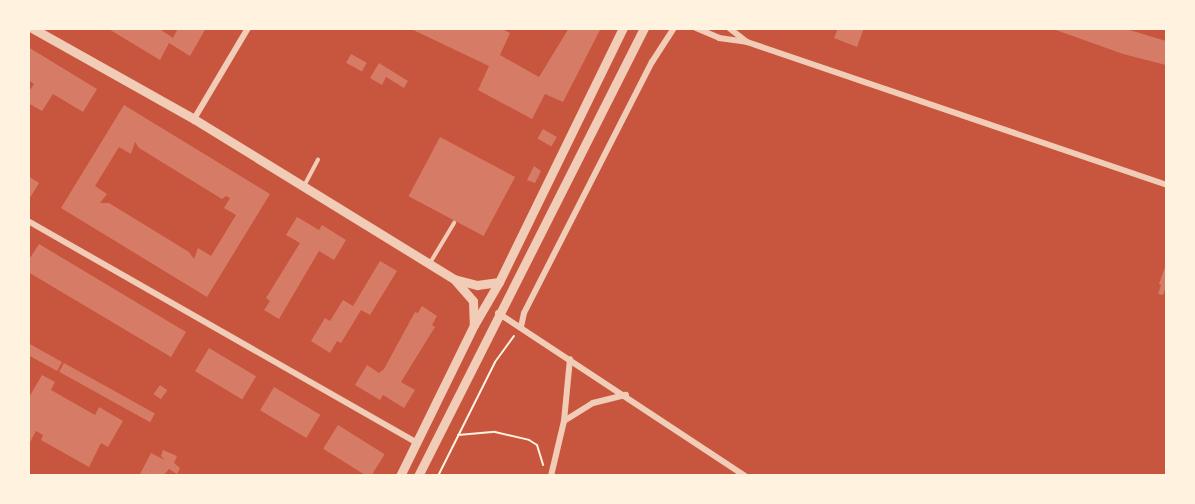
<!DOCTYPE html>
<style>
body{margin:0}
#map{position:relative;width:1195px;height:504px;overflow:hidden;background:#c8553d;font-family:"Alegreya Sans",sans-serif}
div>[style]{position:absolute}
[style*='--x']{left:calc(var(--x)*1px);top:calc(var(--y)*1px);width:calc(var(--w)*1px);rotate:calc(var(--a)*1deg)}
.building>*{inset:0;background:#d67c66;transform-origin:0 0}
.path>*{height:2px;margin:-1px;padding:0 1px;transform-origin:1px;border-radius:1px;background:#fff3e0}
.service>*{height:4px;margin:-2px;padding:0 2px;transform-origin:2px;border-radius:2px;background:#f1ccb7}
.minor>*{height:6px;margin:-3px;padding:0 3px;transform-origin:3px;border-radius:3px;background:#f1ccb7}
.tertiary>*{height:9px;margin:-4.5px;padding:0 4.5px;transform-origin:4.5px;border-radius:4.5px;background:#f1ccb7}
span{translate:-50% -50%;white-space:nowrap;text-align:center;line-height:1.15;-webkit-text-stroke:4.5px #fff3e0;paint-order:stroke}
.frame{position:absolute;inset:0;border:30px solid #fff3e0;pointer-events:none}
</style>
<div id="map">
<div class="building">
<div style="clip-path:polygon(107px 28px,158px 28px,173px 38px,178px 28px,206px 28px,190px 56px,169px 43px,160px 60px)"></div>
<div style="clip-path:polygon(409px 28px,500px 28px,510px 33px,500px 55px,539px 77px,569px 28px,601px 28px,563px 102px,545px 94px,532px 119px,478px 90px,489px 66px)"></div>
<div style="clip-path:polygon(838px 28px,864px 28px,857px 47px,834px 38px)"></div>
<div style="clip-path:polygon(1123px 28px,1166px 41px,1166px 65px,1123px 54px,1053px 29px)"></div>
<div style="clip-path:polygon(28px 47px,97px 89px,83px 112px,53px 94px,42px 111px,28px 103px,28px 93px,34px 84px,28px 80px)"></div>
<div style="left:351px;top:54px;width:18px;height:10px;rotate:29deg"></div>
<div style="clip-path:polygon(379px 63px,408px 81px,404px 88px,386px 77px,382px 85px,370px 78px)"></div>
<div style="clip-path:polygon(evenodd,124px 105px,270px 194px,207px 297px,61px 208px,124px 105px,135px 142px,139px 148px,222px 199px,226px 196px,230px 198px,224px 208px,236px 215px,211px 256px,198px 248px,194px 259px,189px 252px,109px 203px,100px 203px,107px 194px,95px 186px,119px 147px,131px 154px,135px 142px)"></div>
<div style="left:543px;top:129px;width:16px;height:11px;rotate:30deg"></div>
<div style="left:440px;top:137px;width:85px;height:67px;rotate:28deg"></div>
<div style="clip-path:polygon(534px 166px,541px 171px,535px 183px,527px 180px)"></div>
<div style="clip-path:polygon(28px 176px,39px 183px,28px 201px)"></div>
<div style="clip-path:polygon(297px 217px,319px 230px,322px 225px,346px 240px,334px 260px,319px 251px,279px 319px,264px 310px,270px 301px,266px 298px,300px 243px,286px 235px)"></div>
<div style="clip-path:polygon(39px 244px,186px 332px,171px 357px,28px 272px,28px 261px)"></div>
<div style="clip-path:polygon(380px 261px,397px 271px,370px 315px,361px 310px,341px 343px,337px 341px,330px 353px,311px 341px,325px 318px,330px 321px,343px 300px,353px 306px)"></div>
<div style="clip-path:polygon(1166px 264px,1166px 287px,1163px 295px,1158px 294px,1161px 285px,1159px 284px)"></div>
<div style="clip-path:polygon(422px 306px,437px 316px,432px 325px,435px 327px,401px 382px,415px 390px,404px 408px,383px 395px,380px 400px,355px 385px,367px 365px,379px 373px,384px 369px,415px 312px,418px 313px)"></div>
<div style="clip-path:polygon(28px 343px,62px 362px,57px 371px,28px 355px)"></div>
<div style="left:209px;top:348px;width:55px;height:27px;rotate:31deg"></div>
<div style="left:64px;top:363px;width:104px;height:10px;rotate:29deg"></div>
<div style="clip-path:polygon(42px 375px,55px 382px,51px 390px,95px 415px,99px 407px,123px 421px,108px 447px,101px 443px,89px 467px,41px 440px,43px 435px,36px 431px,28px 446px,28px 399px)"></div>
<div style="left:160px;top:385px;width:9px;height:11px;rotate:36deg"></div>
<div style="left:274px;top:387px;width:54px;height:27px;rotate:31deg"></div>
<div style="left:338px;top:425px;width:55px;height:28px;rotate:32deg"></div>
<div style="clip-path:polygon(163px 450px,177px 456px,174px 463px,180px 468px,177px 474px,169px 469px,163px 476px,139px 476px,151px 453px,165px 460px,161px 456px)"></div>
</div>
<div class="path">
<div style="--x:458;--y:435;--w:37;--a:-5"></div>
<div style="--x:495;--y:432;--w:35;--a:13"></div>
<div style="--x:529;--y:440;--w:9;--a:32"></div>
<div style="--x:537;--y:445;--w:21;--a:73"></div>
<div style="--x:438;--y:476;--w:127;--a:-63.4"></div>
<div style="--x:495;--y:362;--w:32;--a:-54"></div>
</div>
<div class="service">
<div style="--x:304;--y:186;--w:30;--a:-62"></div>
<div style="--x:430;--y:263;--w:47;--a:-59"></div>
</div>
<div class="minor">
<div style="--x:696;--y:28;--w:25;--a:23"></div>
<div style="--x:719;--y:38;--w:28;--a:8"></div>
<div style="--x:747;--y:42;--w:443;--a:18.8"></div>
<div style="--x:729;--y:28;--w:23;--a:38"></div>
<div style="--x:194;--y:119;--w:106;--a:-59.3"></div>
<div style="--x:28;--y:221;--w:447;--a:29.7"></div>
<div style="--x:498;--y:313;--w:296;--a:33.4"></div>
<div style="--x:521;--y:327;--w:14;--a:-78"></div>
<div style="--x:524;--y:313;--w:282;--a:-63"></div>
<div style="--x:652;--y:62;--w:40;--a:-57.1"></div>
<div style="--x:564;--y:421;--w:34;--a:-32"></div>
<div style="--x:593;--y:403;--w:34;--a:-14"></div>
<div style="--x:551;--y:476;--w:57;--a:-76.7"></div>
<div style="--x:564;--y:421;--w:62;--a:-84.5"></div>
</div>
<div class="tertiary">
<div style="--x:32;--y:28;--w:186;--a:29.3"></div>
<div style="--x:194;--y:119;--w:305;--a:31.6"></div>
<div style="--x:454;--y:279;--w:24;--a:15"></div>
<div style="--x:477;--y:285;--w:22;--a:-8"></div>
<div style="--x:454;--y:279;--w:29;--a:49"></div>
<div style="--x:473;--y:301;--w:23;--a:88"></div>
<div style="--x:400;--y:476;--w:168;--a:-63.9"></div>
<div style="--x:474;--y:325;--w:50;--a:-59.8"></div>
<div style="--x:499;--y:282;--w:283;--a:-64"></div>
<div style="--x:418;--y:476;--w:502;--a:-63.23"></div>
</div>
<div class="frame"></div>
</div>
